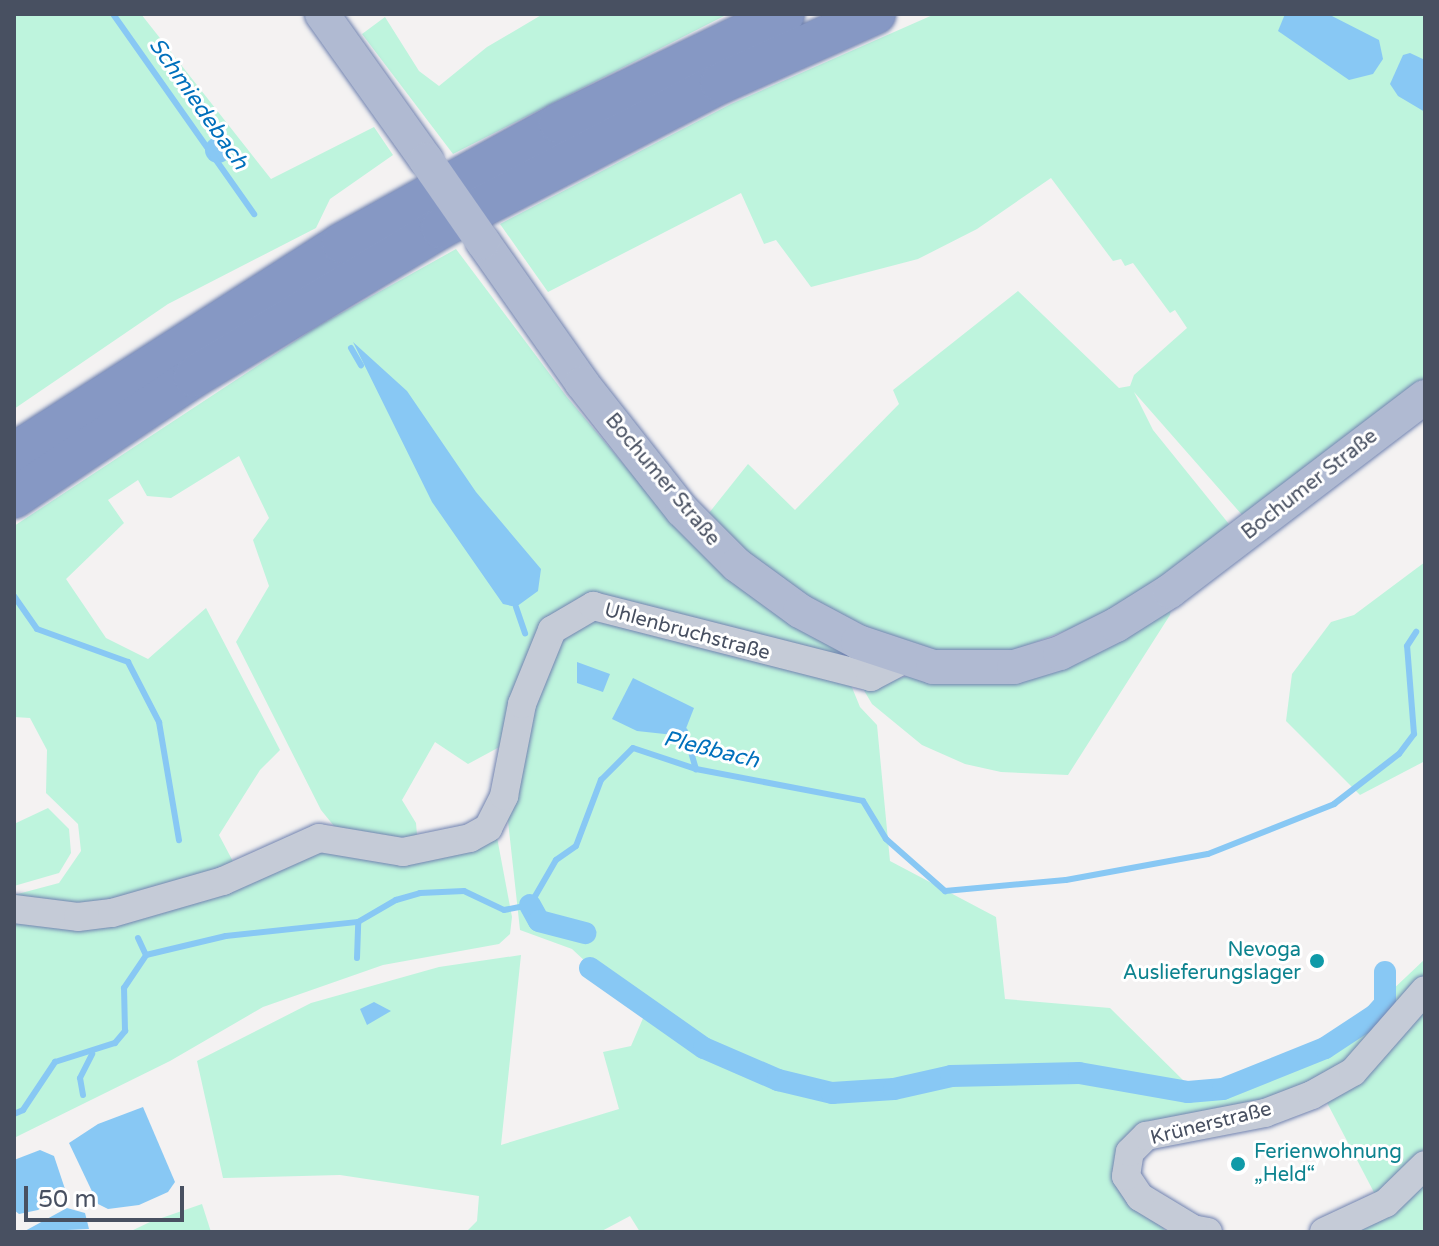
<!DOCTYPE html>
<meta charset="utf-8">
<style>
body{margin:0}
#map{position:relative;width:1439px;height:1246px;overflow:hidden;background:#f4f2f2;font-family:"Varela Round",sans-serif}
div>[style]{position:absolute}
[style*='--x']{left:calc(var(--x)*1px);top:calc(var(--y)*1px);width:calc(var(--w)*1px);rotate:calc(var(--a)*1deg)}
.green>*{inset:0;background:#bef4dd}
.water>*{inset:0;background:#88c8f4}
.round{border-radius:50%}
.stream>*{height:6px;margin:-3px;padding:0 3px;transform-origin:3px;border-radius:3px;background:#88c8f4}
.canal>*{height:22px;margin:-11px;padding:0 11px;transform-origin:11px;border-radius:11px;background:#88c8f4}
.roads{filter:drop-shadow(0 0 2px #7183b0) drop-shadow(0 0 2px #7183b0)}
.minor>*{height:28px;margin:-14px;padding:0 14px;transform-origin:14px;border-radius:14px;background:#c5cbd7}
.major>*{height:34px;margin:-17px;padding:0 17px;transform-origin:17px;border-radius:17px;background:#b0bad2}
.highway>*{height:40px;margin:-20px;padding:0 20px;transform-origin:20px;border-radius:20px;background:#8698c4}
.major-bridge>*{height:34px;margin:-17px;padding:0 17px;transform-origin:17px;border-radius:17px;background:#b0bad2}
.dots>*{width:22px;height:22px;translate:-50% -50%;box-sizing:border-box;border:4px solid #fff;border-radius:50%}
span{translate:-50% -50%;white-space:nowrap;text-align:center;line-height:1.15;-webkit-text-stroke:6px #fff;paint-order:stroke}
.street-label{font-size:20px;color:#485061}
.culture-label{font-size:20px;color:#0d838f}
.right{translate:-100% -50%;text-align:right}
.left{translate:0 -50%;text-align:left}
.water-label{font-size:22px;color:#0070bc;font-style:italic}
.frame{position:absolute;inset:0;border:16px solid #485061;pointer-events:none}
.scale{position:absolute;left:24px;top:1186px;width:160px;height:36px;box-sizing:border-box;border:4px solid #485061;border-top:0;padding-left:10px;font-size:24px;line-height:28px;white-space:nowrap;color:#485061;-webkit-text-stroke:6px #fff;paint-order:stroke}
</style>
<div id="map">
<div class="green">
<div style="clip-path:polygon(14px 14px,141px 14px,271px 179px,374px 127px,393px 155px,330px 199px,316px 228px,168px 304px,14px 409px)"></div>
<div style="clip-path:polygon(543px 14px,728px 14px,453px 154px,362px 34px,385px 17px,419px 71px,439px 86px,487px 47px)"></div>
<div style="clip-path:polygon(935px 14px,1425px 14px,1425px 379px,1243px 516px,1134px 392px,1153px 430px,1233px 529px,1143px 595px,1073px 628px,1007px 653px,966px 657px,890px 642px,812px 602px,748px 557px,705px 518px,748px 464px,795px 510px,899px 404px,893px 390px,1018px 291px,1119px 388px,1130px 386px,1134px 375px,1187px 328px,1175px 310px,1170px 313px,1133px 263px,1125px 266px,1121px 259px,1113px 261px,1051px 178px,977px 229px,918px 259px,811px 287px,776px 240px,764px 244px,741px 193px,548px 292px,500px 224px,731px 104px)"></div>
<div style="clip-path:polygon(456px 249px,567px 397px,647px 492px,865px 657px,857px 668px,579px 598px,505px 744px,468px 764px,435px 742px,402px 800px,416px 823px,418px 847px,368px 840px,334px 826px,321px 810px,236px 642px,269px 586px,253px 540px,269px 518px,239px 456px,171px 498px,147px 496px,138px 480px,108px 500px,124px 523px,66px 579px,106px 638px,148px 659px,206px 608px,280px 750px,260px 770px,219px 835px,237px 869px,106px 909px,14px 904px,14px 895px,59px 883px,81px 851px,78px 824px,46px 793px,47px 750px,30px 718px,14px 717px,14px 526px,318px 326px)"></div>
<div style="clip-path:polygon(1425px 562px,1425px 761px,1360px 795px,1286px 721px,1292px 674px,1331px 622px,1354px 615px)"></div>
<div style="clip-path:polygon(1171px 606px,1170px 615px,1068px 775px,1001px 772px,965px 764px,922px 745px,872px 704px,862px 687px,916px 674px,952px 681px)"></div>
<div style="clip-path:polygon(591px 615px,851px 685px,860px 707px,877px 725px,890px 861px,996px 917px,1005px 999px,1110px 1008px,1187px 1084px,1314px 1064px,1425px 959px,1425px 983px,1380px 1038px,1308px 1088px,1117px 1152px,1166px 1232px,640px 1232px,630px 1216px,600px 1232px,466px 1232px,477px 1221px,479px 1196px,340px 1175px,223px 1178px,197px 1061px,311px 1003px,439px 967px,521px 955px,501px 1145px,619px 1109px,603px 1052px,631px 1046px,644px 1016px,572px 949px,520px 930px,508px 821px,518px 747px,550px 647px)"></div>
<div style="clip-path:polygon(48px 808px,69px 829px,71px 853px,59px 873px,14px 886px,14px 824px)"></div>
<div style="clip-path:polygon(496px 832px,512px 917px,510px 934px,499px 944px,383px 965px,263px 1007px,170px 1061px,14px 1138px,14px 914px,44px 919px,300px 853px)"></div>
<div style="clip-path:polygon(1425px 1007px,1425px 1148px,1378px 1200px,1324px 1097px)"></div>
<div style="clip-path:polygon(1425px 1175px,1425px 1232px,1345px 1232px)"></div>
<div style="clip-path:polygon(202px 1204px,211px 1232px,129px 1232px,150px 1222px)"></div>
</div>
<div class="water">
<div style="clip-path:polygon(1285px 14px,1328px 14px,1379px 40px,1383px 59px,1373px 74px,1349px 80px,1278px 31px)"></div>
<div style="clip-path:polygon(1410px 53px,1425px 60px,1425px 112px,1398px 96px,1390px 84px,1403px 55px)"></div>
<div class="round" style="left:205px;top:137px;width:26px;height:26px"></div>
<div style="clip-path:polygon(353px 342px,407px 391px,476px 492px,541px 569px,538px 591px,516px 607px,503px 604px,432px 502px)"></div>
<div style="clip-path:polygon(577px 662px,610px 674px,603px 692px,577px 683px)"></div>
<div style="clip-path:polygon(633px 678px,694px 708px,685px 731px,674px 735px,637px 731px,612px 719px)"></div>
<div style="clip-path:polygon(374px 1002px,391px 1011px,367px 1025px,360px 1009px)"></div>
<div style="clip-path:polygon(143px 1107px,175px 1182px,168px 1192px,139px 1205px,108px 1209px,98px 1204px,69px 1143px,98px 1124px)"></div>
<div style="clip-path:polygon(40px 1150px,54px 1156px,66px 1192px,38px 1210px,19px 1214px,14px 1210px,14px 1160px)"></div>
<div style="clip-path:polygon(67px 1208px,85px 1213px,89px 1229px,23px 1232px)"></div>
</div>
<div class="stream">
<div style="--x:113;--y:14;--w:245;--a:54.8"></div>
<div style="--x:351;--y:348;--w:20;--a:60"></div>
<div style="--x:14;--y:596;--w:40;--a:55.1"></div>
<div style="--x:37;--y:629;--w:97;--a:19.9"></div>
<div style="--x:128;--y:662;--w:68;--a:62.7"></div>
<div style="--x:159;--y:722;--w:120;--a:80.4"></div>
<div style="--x:516;--y:607;--w:28;--a:71"></div>
<div style="--x:685;--y:731;--w:40;--a:74"></div>
<div style="--x:138;--y:938;--w:19;--a:65"></div>
<div style="--x:357;--y:958;--w:36;--a:-88"></div>
<div style="--x:83;--y:1095;--w:17;--a:-100"></div>
<div style="--x:80;--y:1078;--w:27;--a:-63"></div>
<div style="--x:14;--y:1114;--w:10;--a:-24"></div>
<div style="--x:23;--y:1110;--w:58;--a:-56.3"></div>
<div style="--x:55;--y:1062;--w:63;--a:-17.6"></div>
<div style="--x:115;--y:1043;--w:16;--a:-50"></div>
<div style="--x:125;--y:1031;--w:43;--a:-91.3"></div>
<div style="--x:124;--y:988;--w:40;--a:-56"></div>
<div style="--x:146;--y:955;--w:82;--a:-13.4"></div>
<div style="--x:226;--y:936;--w:133;--a:-6.1"></div>
<div style="--x:358;--y:922;--w:44;--a:-30.1"></div>
<div style="--x:396;--y:900;--w:25;--a:-16"></div>
<div style="--x:420;--y:893;--w:44;--a:-2.6"></div>
<div style="--x:464;--y:891;--w:44;--a:25.4"></div>
<div style="--x:504;--y:910;--w:26;--a:-11"></div>
<div style="--x:530;--y:905;--w:52;--a:-60"></div>
<div style="--x:556;--y:860;--w:24;--a:-35"></div>
<div style="--x:576;--y:846;--w:71;--a:-69.3"></div>
<div style="--x:601;--y:780;--w:45;--a:-45"></div>
<div style="--x:633;--y:748;--w:66;--a:18.4"></div>
<div style="--x:696;--y:769;--w:170;--a:10.8"></div>
<div style="--x:863;--y:801;--w:44;--a:58.8"></div>
<div style="--x:886;--y:839;--w:79;--a:41.4"></div>
<div style="--x:945;--y:891;--w:121;--a:-5.2"></div>
<div style="--x:1066;--y:880;--w:144;--a:-10.4"></div>
<div style="--x:1208;--y:854;--w:136;--a:-21.6"></div>
<div style="--x:1334;--y:804;--w:82;--a:-37.6"></div>
<div style="--x:1399;--y:754;--w:25;--a:-53"></div>
<div style="--x:1414;--y:734;--w:88;--a:-94.5"></div>
<div style="--x:1407;--y:646;--w:17;--a:-57"></div>
</div>
<div class="canal">
<div style="--x:530;--y:905;--w:18;--a:61"></div>
<div style="--x:539;--y:921;--w:48;--a:14.6"></div>
<div style="--x:590;--y:968;--w:139;--a:35.1"></div>
<div style="--x:704;--y:1048;--w:81;--a:23.4"></div>
<div style="--x:778;--y:1080;--w:56;--a:13.5"></div>
<div style="--x:832;--y:1093;--w:62;--a:-3.7"></div>
<div style="--x:894;--y:1089;--w:58;--a:-12.8"></div>
<div style="--x:951;--y:1076;--w:128;--a:-1.3"></div>
<div style="--x:1079;--y:1073;--w:111;--a:9.9"></div>
<div style="--x:1188;--y:1092;--w:35;--a:-5"></div>
<div style="--x:1223;--y:1089;--w:110;--a:-21.9"></div>
<div style="--x:1325;--y:1048;--w:60;--a:-33.4"></div>
<div style="--x:1375;--y:1015;--w:15;--a:-48"></div>
<div style="--x:1385;--y:1004;--w:32;--a:-90"></div>
</div>
<div class="roads">
<div class="minor">
<div style="--x:14;--y:909;--w:64;--a:7.1"></div>
<div style="--x:78;--y:917;--w:34;--a:-7"></div>
<div style="--x:112;--y:913;--w:116;--a:-16.1"></div>
<div style="--x:223;--y:881;--w:105;--a:-24.1"></div>
<div style="--x:319;--y:838;--w:85;--a:9.5"></div>
<div style="--x:403;--y:852;--w:68;--a:-11.8"></div>
<div style="--x:470;--y:838;--w:21;--a:-29"></div>
<div style="--x:488;--y:828;--w:36;--a:-63"></div>
<div style="--x:504;--y:796;--w:94;--a:-78.9"></div>
<div style="--x:522;--y:704;--w:80;--a:-67.9"></div>
<div style="--x:552;--y:630;--w:48;--a:-30.3"></div>
<div style="--x:593;--y:606;--w:287;--a:14.3"></div>
<div style="--x:871;--y:677;--w:36;--a:-28"></div>
<div style="--x:1208;--y:1232;--w:15;--a:-169"></div>
<div style="--x:1193;--y:1229;--w:62;--a:-148.9"></div>
<div style="--x:1140;--y:1197;--w:25;--a:-124"></div>
<div style="--x:1126;--y:1176;--w:24;--a:-81"></div>
<div style="--x:1130;--y:1152;--w:23;--a:-45"></div>
<div style="--x:1146;--y:1136;--w:121;--a:-10.9"></div>
<div style="--x:1265;--y:1113;--w:50;--a:-21"></div>
<div style="--x:1312;--y:1095;--w:47;--a:-29.3"></div>
<div style="--x:1353;--y:1072;--w:109;--a:-48.7"></div>
<div style="--x:1324;--y:1232;--w:68;--a:-25.1"></div>
<div style="--x:1386;--y:1203;--w:54;--a:-44.3"></div>
</div>
<div class="major">
<div style="--x:322;--y:14;--w:179;--a:54.5"></div>
<div style="--x:483;--y:242;--w:172;--a:54.9"></div>
<div style="--x:582;--y:383;--w:162;--a:51.8"></div>
<div style="--x:682;--y:510;--w:78;--a:45"></div>
<div style="--x:737;--y:565;--w:78;--a:36.1"></div>
<div style="--x:800;--y:611;--w:66;--a:28.1"></div>
<div style="--x:858;--y:642;--w:79;--a:18.4"></div>
<div style="--x:933;--y:667;--w:81;--a:0"></div>
<div style="--x:1014;--y:667;--w:48;--a:-16.9"></div>
<div style="--x:1060;--y:653;--w:63;--a:-26.6"></div>
<div style="--x:1116;--y:625;--w:64;--a:-32.2"></div>
<div style="--x:1170;--y:591;--w:320;--a:-37.3"></div>
</div>
<div class="highway">
<div style="--x:14;--y:453;--w:389;--a:-32.6"></div>
<div style="--x:342;--y:243;--w:248;--a:-28.9"></div>
<div style="--x:559;--y:123;--w:250;--a:-25.8"></div>
<div style="--x:14;--y:498;--w:217;--a:-33.9"></div>
<div style="--x:194;--y:377;--w:288;--a:-31.1"></div>
<div style="--x:441;--y:228;--w:315;--a:-27.4"></div>
<div style="--x:721;--y:83;--w:169;--a:-24.1"></div>
</div>
</div>
<div class="major-bridge">
<div style="--x:426;--y:160;--w:100;--a:55.2"></div>
</div>
<div class="dots">
<div style="left:1317px;top:961px;background:#0f9aa8"></div>
<div style="left:1238px;top:1164px;background:#0f9aa8"></div>
</div>
<div class="street-label">
<span style="left:662px;top:480px;rotate:50deg">Bochumer Straße</span>
<span style="left:1310px;top:485px;rotate:-38deg">Bochumer Straße</span>
<span style="left:687px;top:632px;rotate:15deg">Uhlenbruchstraße</span>
<span style="left:1211px;top:1124px;rotate:-14deg">Krünerstraße</span>
</div>
<div class="culture-label">
<span class="right" style="left:1301px;top:962px">Nevoga<br>Auslieferungslager</span>
<span class="left" style="left:1254px;top:1164px">Ferienwohnung<br>„Held“</span>
</div>
<div class="water-label">
<span style="left:198px;top:104px;rotate:55deg">Schmiedebach</span>
<span style="left:711px;top:750px;rotate:14deg">Pleßbach</span>
</div>
<div class="frame"></div>
<div class="scale">50 m</div>
</div>
